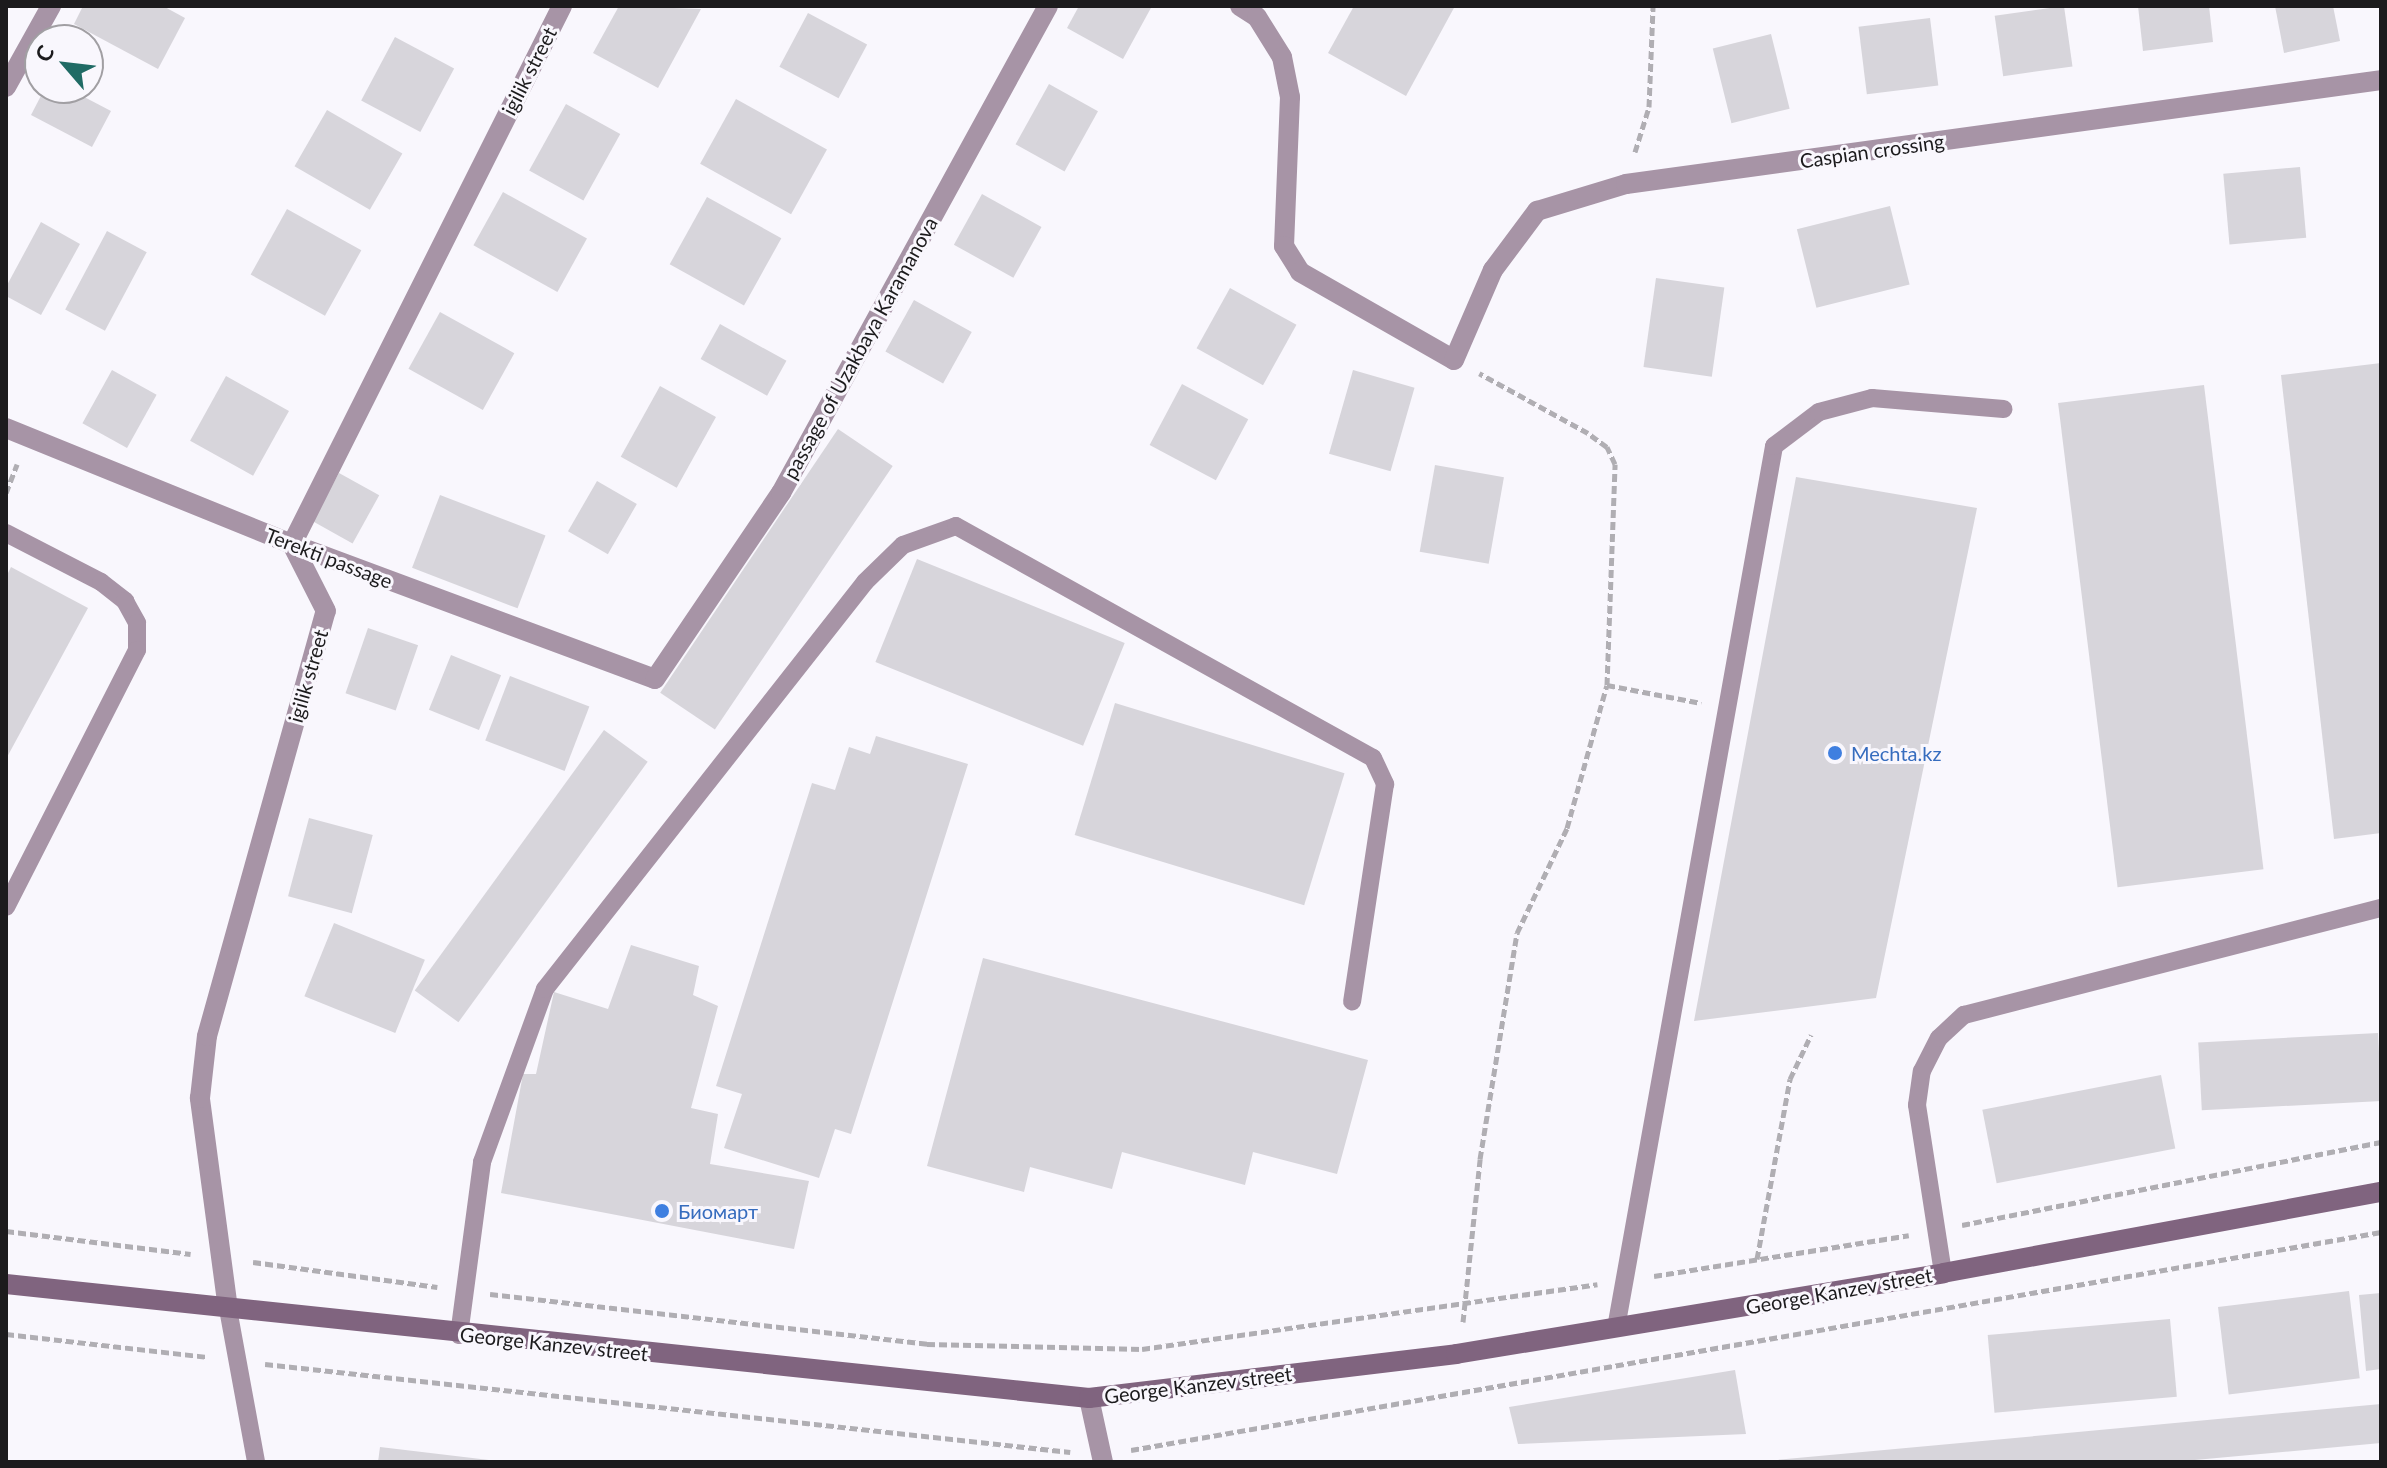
<!DOCTYPE html>
<meta charset="utf-8">
<style>
body{margin:0}
#map{position:relative;width:2387px;height:1468px;overflow:hidden;background:#f9f7fd;font-family:Lato,sans-serif}
div>[style]{position:absolute}
[style*='--x']{left:calc(var(--x)*1px);top:calc(var(--y)*1px);width:calc(var(--w)*1px);rotate:calc(var(--a)*1deg)}
.building>*{inset:0;background:#d7d5db;transform-origin:0 0}
.path>*{height:5px;margin-top:-2.5px;transform-origin:0;background:repeating-linear-gradient(90deg,#b0aeb3 0 8px,transparent 0 12px)}
.service>*{height:18px;margin:-9px;padding:0 9px;transform-origin:9px;border-radius:9px;background:#a794a6}
.minor>*{height:20px;margin:-10px;padding:0 10px;transform-origin:10px;border-radius:10px;background:#a794a6}
.secondary>*{height:20px;margin:-10px;padding:0 10px;transform-origin:10px;border-radius:10px;background:#80647f}
.dots>*{width:22px;height:22px;translate:-50% -50%;box-sizing:border-box;border:4px solid #f9f7fd;border-radius:50%}
span{translate:-50% -50%;white-space:nowrap;text-align:center;line-height:1.15;-webkit-text-stroke:6px #f9f7fd;paint-order:stroke}
.street-label{font-size:20px;color:#1c1b1d}
.shop-label{font-size:20px;color:#366cbe}
.left{translate:0 -50%;text-align:left}
.frame{position:absolute;inset:0;border:8px solid #1c1b1d;pointer-events:none}
.north{position:absolute;left:24px;top:24px;width:80px;height:80px;box-sizing:border-box;background:#f9f7fd;border:2px solid #a19fa3;border-radius:50%;rotate:298deg;font-size:22px;font-weight:700;line-height:32px;text-align:center;color:#1c1b1d}
.north::after{content:'';display:block;margin:auto;width:28px;height:36px;background:#206b65;clip-path:polygon(50% 0,100% 100%,50% 72%,0 100%)}
</style>
<div id="map">
<div class="building">
<div style="clip-path:polygon(83px 6px,163px 6px,185px 18px,158px 69px,74px 24px)"></div>
<div style="clip-path:polygon(619px 6px,701px 9px,658px 88px,593px 53px)"></div>
<div style="clip-path:polygon(1079px 6px,1152px 6px,1123px 59px,1067px 28px)"></div>
<div style="clip-path:polygon(1354px 6px,1455px 6px,1406px 96px,1328px 53px)"></div>
<div style="left:2064px;top:6px;width:61px;height:70px;rotate:82deg"></div>
<div style="clip-path:polygon(2138px 6px,2209px 6px,2213px 42px,2143px 51px)"></div>
<div style="clip-path:polygon(2275px 6px,2333px 6px,2340px 41px,2284px 53px)"></div>
<div style="left:808px;top:13px;width:67px;height:61px;rotate:28deg"></div>
<div style="left:1930px;top:18px;width:68px;height:72px;rotate:83deg"></div>
<div style="left:1771px;top:34px;width:77px;height:60px;rotate:76deg"></div>
<div style="left:395px;top:37px;width:67px;height:72px;rotate:28deg"></div>
<div style="left:1049px;top:84px;width:56px;height:69px;rotate:29deg"></div>
<div style="clip-path:polygon(45px 88px,67px 88px,111px 111px,92px 147px,31px 115px)"></div>
<div style="left:736px;top:99px;width:104px;height:74px;rotate:29deg"></div>
<div style="left:566px;top:104px;width:62px;height:76px;rotate:29deg"></div>
<div style="left:327px;top:110px;width:87px;height:65px;rotate:30deg"></div>
<div style="left:2300px;top:167px;width:71px;height:77px;rotate:85deg"></div>
<div style="left:503px;top:192px;width:96px;height:61px;rotate:29deg"></div>
<div style="left:982px;top:194px;width:68px;height:58px;rotate:29deg"></div>
<div style="left:707px;top:197px;width:85px;height:77px;rotate:29deg"></div>
<div style="left:1890px;top:206px;width:81px;height:96px;rotate:76deg"></div>
<div style="left:287px;top:209px;width:85px;height:75px;rotate:29deg"></div>
<div style="clip-path:polygon(41px 222px,80px 244px,41px 315px,6px 296px,6px 287px)"></div>
<div style="left:107px;top:231px;width:45px;height:89px;rotate:28deg"></div>
<div style="left:1656px;top:278px;width:69px;height:90px;rotate:8deg"></div>
<div style="left:1230px;top:288px;width:76px;height:69px;rotate:29deg"></div>
<div style="left:914px;top:300px;width:66px;height:59px;rotate:29deg"></div>
<div style="left:440px;top:312px;width:85px;height:65px;rotate:29deg"></div>
<div style="left:720px;top:324px;width:76px;height:40px;rotate:29deg"></div>
<div style="clip-path:polygon(2381px 363px,2381px 833px,2334px 839px,2281px 375px)"></div>
<div style="left:112px;top:370px;width:51px;height:61px;rotate:29deg"></div>
<div style="left:1353px;top:370px;width:64px;height:87px;rotate:16deg"></div>
<div style="left:226px;top:376px;width:72px;height:74px;rotate:29deg"></div>
<div style="left:1182px;top:384px;width:75px;height:69px;rotate:28deg"></div>
<div style="left:2204px;top:385px;width:488px;height:147px;rotate:83deg"></div>
<div style="left:660px;top:386px;width:64px;height:81px;rotate:29deg"></div>
<div style="left:838px;top:429px;width:66px;height:318px;rotate:34deg"></div>
<div style="left:1435px;top:465px;width:70px;height:88px;rotate:10deg"></div>
<div style="left:339px;top:473px;width:46px;height:55px;rotate:29deg"></div>
<div style="clip-path:polygon(1796px 477px,1977px 508px,1876px 998px,1694px 1021px)"></div>
<div style="left:597px;top:481px;width:46px;height:58px;rotate:30deg"></div>
<div style="left:440px;top:495px;width:113px;height:78px;rotate:21deg"></div>
<div style="left:917px;top:559px;width:224px;height:111px;rotate:22deg"></div>
<div style="clip-path:polygon(11px 567px,88px 608px,6px 759px,6px 577px)"></div>
<div style="left:368px;top:628px;width:53px;height:69px;rotate:19deg"></div>
<div style="left:451px;top:655px;width:54px;height:59px;rotate:22deg"></div>
<div style="left:510px;top:676px;width:85px;height:69px;rotate:21deg"></div>
<div style="left:1115px;top:703px;width:240px;height:138px;rotate:17deg"></div>
<div style="left:604px;top:730px;width:54px;height:322px;rotate:36deg"></div>
<div style="clip-path:polygon(876px 736px,968px 764px,851px 1134px,835px 1129px,819px 1178px,724px 1148px,742px 1094px,716px 1086px,812px 783px,835px 790px,849px 747px,870px 754px)"></div>
<div style="left:309px;top:818px;width:66px;height:81px;rotate:15deg"></div>
<div style="left:334px;top:923px;width:98px;height:79px;rotate:22deg"></div>
<div style="clip-path:polygon(631px 945px,699px 966px,693px 995px,718px 1006px,691px 1108px,718px 1114px,710px 1164px,809px 1181px,794px 1249px,501px 1193px,523px 1074px,536px 1074px,554px 992px,608px 1009px)"></div>
<div style="clip-path:polygon(983px 958px,1368px 1060px,1337px 1174px,1253px 1152px,1245px 1185px,1122px 1152px,1112px 1189px,1030px 1167px,1024px 1192px,927px 1166px)"></div>
<div style="left:2378px;top:1033px;width:68px;height:180px;rotate:87deg"></div>
<div style="left:2161px;top:1075px;width:75px;height:182px;rotate:79deg"></div>
<div style="left:2349px;top:1291px;width:88px;height:132px;rotate:83deg"></div>
<div style="clip-path:polygon(2381px 1293px,2381px 1369px,2366px 1371px,2359px 1295px)"></div>
<div style="left:2170px;top:1319px;width:78px;height:183px;rotate:85deg"></div>
<div style="clip-path:polygon(1735px 1370px,1746px 1434px,1518px 1444px,1509px 1407px)"></div>
<div style="clip-path:polygon(2381px 1404px,2381px 1443px,2173px 1462px,1755px 1462px)"></div>
<div style="clip-path:polygon(380px 1447px,489px 1460px,489px 1462px,378px 1462px)"></div>
</div>
<div class="path">
<div style="--x:1635;--y:152;--w:47;--a:-72.7"></div>
<div style="--x:1649;--y:107;--w:101;--a:-87.7"></div>
<div style="--x:6;--y:493;--w:31;--a:-69"></div>
<div style="--x:1607;--y:685;--w:96;--a:10.8"></div>
<div style="--x:1962;--y:1225;--w:427;--a:-11.2"></div>
<div style="--x:6;--y:1231;--w:186;--a:7.1"></div>
<div style="--x:1757;--y:1259;--w:183;--a:-79.6"></div>
<div style="--x:1790;--y:1079;--w:49;--a:-64.5"></div>
<div style="--x:253;--y:1262;--w:186;--a:7.7"></div>
<div style="--x:1654;--y:1276;--w:258;--a:-9.1"></div>
<div style="--x:490;--y:1294;--w:440;--a:6.5"></div>
<div style="--x:927;--y:1344;--w:215;--a:1.3"></div>
<div style="--x:1142;--y:1349;--w:460;--a:-8.1"></div>
<div style="--x:1463;--y:1322;--w:164;--a:-84"></div>
<div style="--x:1480;--y:1159;--w:229;--a:-80.7"></div>
<div style="--x:1517;--y:933;--w:116;--a:-64.5"></div>
<div style="--x:1567;--y:828;--w:148;--a:-74.4"></div>
<div style="--x:1607;--y:685;--w:221;--a:-87.9"></div>
<div style="--x:1615;--y:464;--w:19;--a:-115"></div>
<div style="--x:1607;--y:447;--w:24;--a:-144"></div>
<div style="--x:1588;--y:433;--w:124;--a:-151.2"></div>
<div style="--x:6;--y:1334;--w:202;--a:6.5"></div>
<div style="--x:265;--y:1364;--w:810;--a:6.24"></div>
<div style="--x:1131;--y:1450;--w:1269;--a:-9.89"></div>
</div>
<div class="service">
<div style="--x:6;--y:533;--w:107;--a:27.3"></div>
<div style="--x:101;--y:582;--w:31;--a:38"></div>
<div style="--x:125;--y:601;--w:25;--a:61"></div>
<div style="--x:137;--y:623;--w:27;--a:90"></div>
<div style="--x:137;--y:650;--w:288;--a:117"></div>
<div style="--x:1943;--y:1273;--w:170;--a:-98.8"></div>
<div style="--x:1917;--y:1105;--w:34;--a:-82"></div>
<div style="--x:1922;--y:1071;--w:37;--a:-63"></div>
<div style="--x:1939;--y:1038;--w:34;--a:-43"></div>
<div style="--x:1964;--y:1015;--w:431;--a:-14.4"></div>
<div style="--x:228;--y:1309;--w:156;--a:79.6"></div>
<div style="--x:1616;--y:1328;--w:896;--a:-79.84"></div>
<div style="--x:1774;--y:446;--w:56;--a:-37.1"></div>
<div style="--x:1819;--y:412;--w:55;--a:-14.8"></div>
<div style="--x:1872;--y:398;--w:132;--a:4.8"></div>
<div style="--x:459;--y:1335;--w:175;--a:-82.4"></div>
<div style="--x:482;--y:1162;--w:184;--a:-70"></div>
<div style="--x:545;--y:989;--w:518;--a:-51.82"></div>
<div style="--x:865;--y:582;--w:53;--a:-44.2"></div>
<div style="--x:903;--y:545;--w:56;--a:-19.7"></div>
<div style="--x:956;--y:526;--w:477;--a:29.1"></div>
<div style="--x:1373;--y:758;--w:29;--a:65"></div>
<div style="--x:1385;--y:784;--w:220;--a:98.6"></div>
</div>
<div class="minor">
<div style="--x:1240;--y:6;--w:20;--a:33"></div>
<div style="--x:1257;--y:17;--w:47;--a:58"></div>
<div style="--x:1282;--y:57;--w:41;--a:78.7"></div>
<div style="--x:1290;--y:97;--w:149;--a:92.3"></div>
<div style="--x:1284;--y:246;--w:31;--a:58"></div>
<div style="--x:1300;--y:272;--w:177;--a:29.7"></div>
<div style="--x:1454;--y:360;--w:98;--a:-66.6"></div>
<div style="--x:1493;--y:270;--w:74;--a:-53.3"></div>
<div style="--x:1537;--y:211;--w:93;--a:-16.9"></div>
<div style="--x:1626;--y:184;--w:762;--a:-7.84"></div>
<div style="--x:6;--y:87;--w:93;--a:-60.9"></div>
<div style="--x:6;--y:428;--w:309;--a:22.1"></div>
<div style="--x:292;--y:544;--w:387;--a:20.4"></div>
<div style="--x:655;--y:679;--w:225;--a:-55.9"></div>
<div style="--x:781;--y:493;--w:555;--a:-61.27"></div>
<div style="--x:228;--y:1309;--w:213;--a:-97.6"></div>
<div style="--x:200;--y:1098;--w:62;--a:-83.6"></div>
<div style="--x:207;--y:1036;--w:441;--a:-74.4"></div>
<div style="--x:326;--y:611;--w:75;--a:-116.9"></div>
<div style="--x:292;--y:544;--w:602;--a:-63.35"></div>
<div style="--x:1089;--y:1398;--w:66;--a:77.7"></div>
</div>
<div class="secondary">
<div style="--x:6;--y:1284;--w:1089;--a:6.01"></div>
<div style="--x:1089;--y:1398;--w:370;--a:-6.8"></div>
<div style="--x:1456;--y:1354;--w:494;--a:-9.4"></div>
<div style="--x:1943;--y:1273;--w:445;--a:-10.5"></div>
</div>
<div class="dots">
<div style="left:1835px;top:753px;background:#3f7fe0"></div>
<div style="left:662px;top:1211px;background:#3f7fe0"></div>
</div>
<div class="street-label">
<span style="left:529px;top:71px;rotate:-63deg">igilik street</span>
<span style="left:1872px;top:151px;rotate:-8deg">Caspian crossing</span>
<span style="left:860px;top:348px;rotate:-61deg">passage of Uzakbaya Karamanova</span>
<span style="left:329px;top:558px;rotate:21deg">Terekti passage</span>
<span style="left:308px;top:676px;rotate:-74deg">igilik street</span>
<span style="left:1839px;top:1291px;rotate:-10deg">George Kanzev street</span>
<span style="left:554px;top:1344px;rotate:6deg">George Kanzev street</span>
<span style="left:1198px;top:1385px;rotate:-7deg">George Kanzev street</span>
</div>
<div class="shop-label">
<span class="left" style="left:1851px;top:753px">Mechta.kz</span>
<span class="left" style="left:678px;top:1211px">Биомарт</span>
</div>
<div class="frame"></div>
<div class="north">С</div>
</div>
